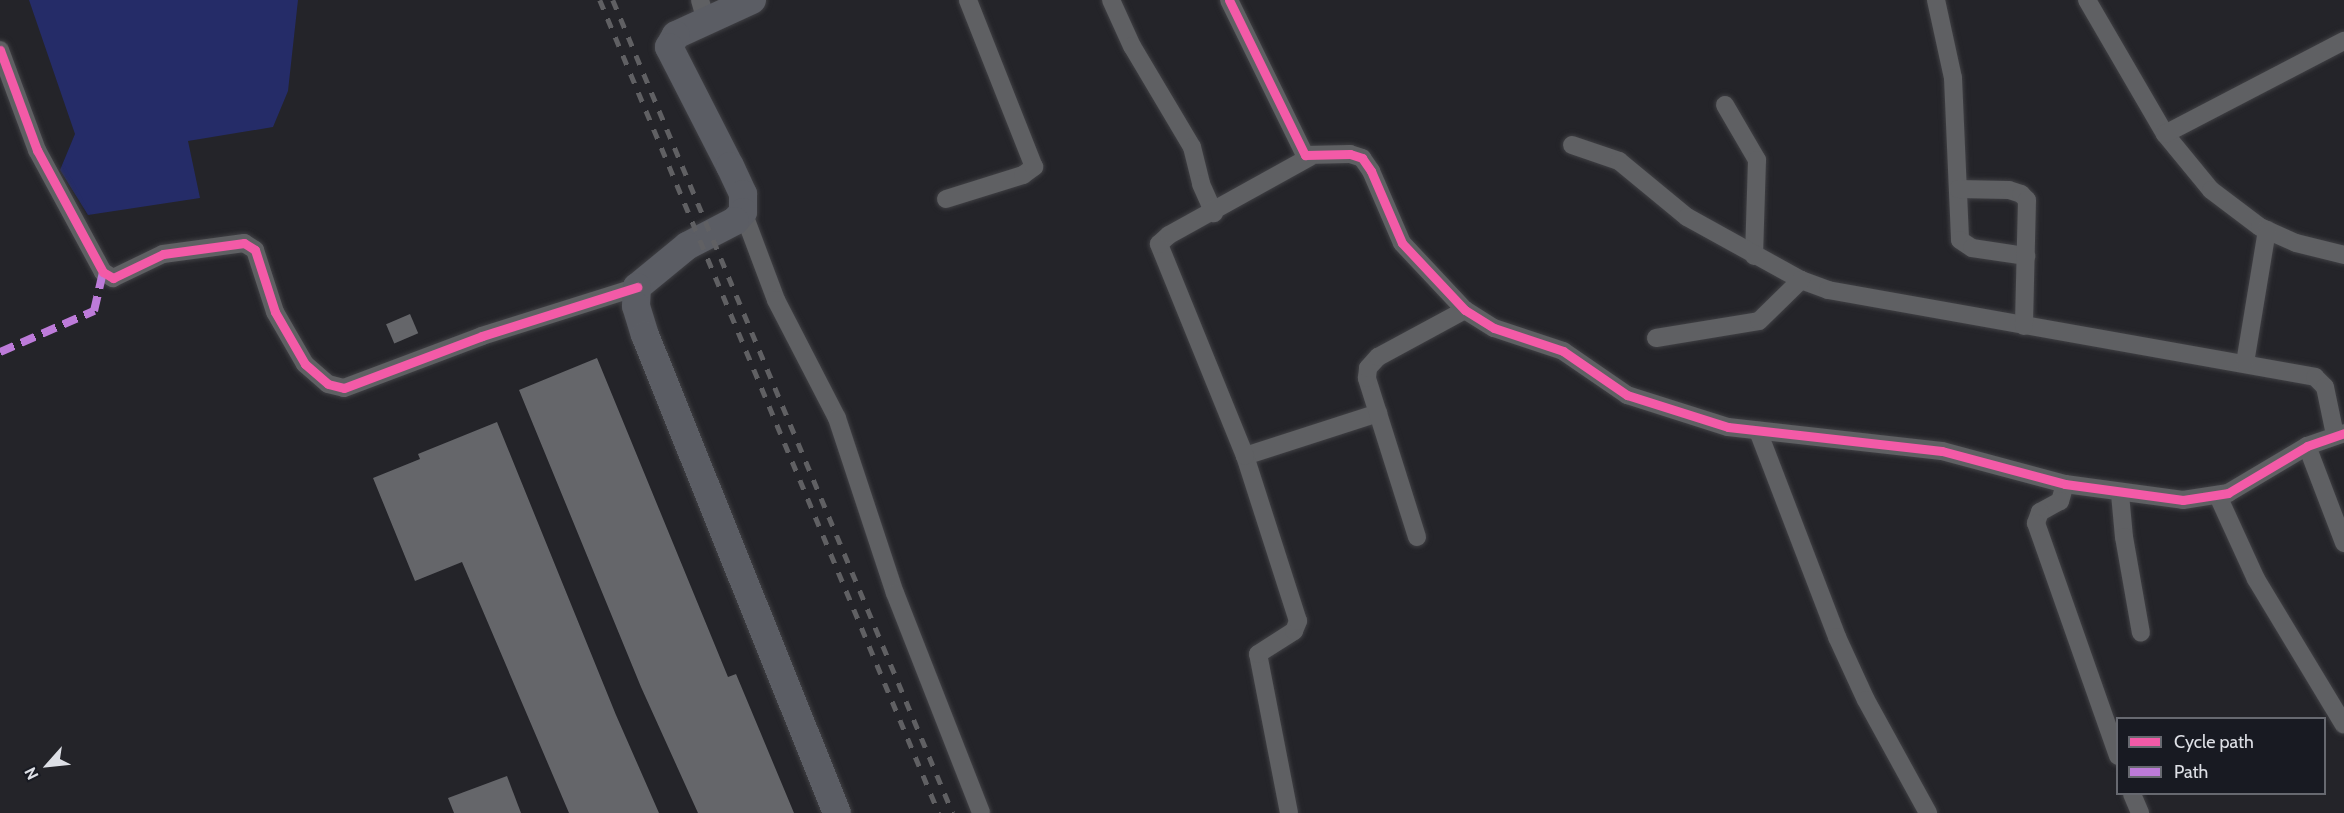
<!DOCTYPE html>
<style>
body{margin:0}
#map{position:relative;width:2344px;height:813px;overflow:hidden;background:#242429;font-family:Cabin,sans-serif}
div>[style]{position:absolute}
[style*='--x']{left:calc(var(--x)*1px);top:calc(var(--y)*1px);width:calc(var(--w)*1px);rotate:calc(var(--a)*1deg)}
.water>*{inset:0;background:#252c68}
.building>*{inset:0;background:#65666a;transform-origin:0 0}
.roads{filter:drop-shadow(0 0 2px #404044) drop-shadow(0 0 2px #404044)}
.minor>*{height:18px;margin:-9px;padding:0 9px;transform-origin:9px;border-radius:9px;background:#5f6063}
.primary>*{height:28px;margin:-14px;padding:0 14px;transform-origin:14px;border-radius:14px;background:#5b5d64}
.rail>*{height:4.5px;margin-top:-2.25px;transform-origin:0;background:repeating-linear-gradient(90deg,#606063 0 10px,transparent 0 20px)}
.quiet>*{height:8px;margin-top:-4px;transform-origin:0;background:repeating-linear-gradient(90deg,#bd7bd9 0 15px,transparent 0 23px)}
.cycleway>*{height:9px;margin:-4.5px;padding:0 4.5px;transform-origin:4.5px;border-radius:4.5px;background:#f35aa7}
span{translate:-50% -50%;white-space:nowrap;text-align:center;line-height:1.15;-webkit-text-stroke:6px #181a22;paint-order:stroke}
.legend{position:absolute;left:2116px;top:717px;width:210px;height:78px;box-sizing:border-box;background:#181a22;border:2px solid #676970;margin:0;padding:8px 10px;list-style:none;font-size:18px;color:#dee0e6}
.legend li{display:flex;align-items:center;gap:12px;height:30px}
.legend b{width:30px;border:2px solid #676970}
.north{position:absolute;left:18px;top:735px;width:60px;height:60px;-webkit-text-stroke:4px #181a22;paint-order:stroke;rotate:243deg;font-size:16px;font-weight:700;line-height:24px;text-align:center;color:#dee0e6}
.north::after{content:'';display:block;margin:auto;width:21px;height:27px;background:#dee0e6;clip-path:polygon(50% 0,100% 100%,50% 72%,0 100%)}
</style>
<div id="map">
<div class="water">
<div style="clip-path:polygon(29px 0,298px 0,288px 91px,273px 127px,188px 141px,200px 198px,88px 215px,60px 170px,75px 134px)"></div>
</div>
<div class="building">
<div style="left:410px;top:314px;width:21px;height:26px;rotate:67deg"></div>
<div style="clip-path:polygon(597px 358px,728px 677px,736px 674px,794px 813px,698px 813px,641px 687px,519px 390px)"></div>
<div style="clip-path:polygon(497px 422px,616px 715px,659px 813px,569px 813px,462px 562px,415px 581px,373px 478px,420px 459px,418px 454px)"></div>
<div style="clip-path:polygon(507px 776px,521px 813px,454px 813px,448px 798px)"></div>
</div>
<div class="roads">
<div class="minor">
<div style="--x:700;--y:0;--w:22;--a:74"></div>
<div style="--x:1111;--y:0;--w:51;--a:65.5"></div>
<div style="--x:1132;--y:46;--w:117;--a:59.3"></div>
<div style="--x:1192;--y:147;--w:38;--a:76"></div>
<div style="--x:1201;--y:184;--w:32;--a:66"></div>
<div style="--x:1229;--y:0;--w:173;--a:63.9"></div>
<div style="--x:1305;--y:155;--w:45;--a:-1.3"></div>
<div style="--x:1350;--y:154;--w:13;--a:18"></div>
<div style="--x:1362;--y:158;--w:16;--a:55"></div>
<div style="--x:1371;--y:171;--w:78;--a:66.7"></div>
<div style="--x:1402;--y:243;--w:92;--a:46.8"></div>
<div style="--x:1465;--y:310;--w:34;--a:32"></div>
<div style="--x:1494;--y:328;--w:73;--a:18.4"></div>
<div style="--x:1563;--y:351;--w:78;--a:34.5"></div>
<div style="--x:1627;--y:395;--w:106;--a:17.6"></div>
<div style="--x:1728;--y:427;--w:215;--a:6.4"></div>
<div style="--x:1942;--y:451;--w:127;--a:15"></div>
<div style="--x:2065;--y:484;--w:119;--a:7.7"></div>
<div style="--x:2183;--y:500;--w:46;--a:-8.8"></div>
<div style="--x:2228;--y:493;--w:92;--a:-30.7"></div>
<div style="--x:2307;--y:446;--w:39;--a:-19"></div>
<div style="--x:1936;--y:0;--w:80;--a:77.7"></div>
<div style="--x:1953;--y:78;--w:162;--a:87.5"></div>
<div style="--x:1960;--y:240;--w:14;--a:34"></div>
<div style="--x:1972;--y:248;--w:55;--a:8.4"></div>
<div style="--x:2087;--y:0;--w:155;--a:59.8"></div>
<div style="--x:2165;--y:134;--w:72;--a:50.6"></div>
<div style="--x:2211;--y:190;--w:61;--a:37.1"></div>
<div style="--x:2260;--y:227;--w:39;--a:24"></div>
<div style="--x:2296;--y:243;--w:49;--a:14"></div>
<div style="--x:0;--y:50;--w:107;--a:69.7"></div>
<div style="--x:37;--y:150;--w:139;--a:61.6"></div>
<div style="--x:103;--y:272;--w:12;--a:31"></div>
<div style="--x:113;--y:278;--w:55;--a:-25.6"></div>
<div style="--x:163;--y:254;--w:82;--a:-7.7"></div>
<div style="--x:244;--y:243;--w:13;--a:32"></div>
<div style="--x:255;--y:250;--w:65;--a:72.1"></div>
<div style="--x:275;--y:312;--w:60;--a:60"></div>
<div style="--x:305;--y:364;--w:30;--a:41"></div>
<div style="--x:328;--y:384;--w:16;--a:14"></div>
<div style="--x:344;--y:388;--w:147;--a:-20.6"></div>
<div style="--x:482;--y:336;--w:163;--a:-17.5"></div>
<div style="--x:1725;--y:105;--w:64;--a:59.8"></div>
<div style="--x:1757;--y:160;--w:96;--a:91.8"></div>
<div style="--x:2165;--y:134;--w:202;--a:-27.5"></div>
<div style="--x:1572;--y:145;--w:50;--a:18.8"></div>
<div style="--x:1619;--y:161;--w:88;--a:39.5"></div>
<div style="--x:1687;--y:217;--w:130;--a:28.9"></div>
<div style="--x:1801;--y:280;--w:29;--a:20"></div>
<div style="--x:1828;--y:290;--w:495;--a:10.1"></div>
<div style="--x:2315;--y:377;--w:14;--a:45"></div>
<div style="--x:2325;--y:387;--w:49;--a:78.2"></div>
<div style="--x:1958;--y:189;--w:51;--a:1.1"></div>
<div style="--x:2009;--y:190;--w:13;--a:18"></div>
<div style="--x:2021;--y:194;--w:8;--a:45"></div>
<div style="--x:2027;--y:200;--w:126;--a:91.4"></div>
<div style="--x:946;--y:199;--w:81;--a:-17.3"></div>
<div style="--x:1023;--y:175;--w:14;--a:-36"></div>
<div style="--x:1034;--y:167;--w:180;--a:-111.6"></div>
<div style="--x:743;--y:212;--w:94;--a:69.4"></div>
<div style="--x:776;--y:300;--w:133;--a:62.7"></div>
<div style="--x:837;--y:418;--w:184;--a:71.7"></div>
<div style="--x:895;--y:593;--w:236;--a:68.6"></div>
<div style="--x:1656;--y:338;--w:104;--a:-9.4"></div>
<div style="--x:1759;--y:321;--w:59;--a:-44.3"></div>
<div style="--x:2245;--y:363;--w:135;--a:-80.6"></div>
<div style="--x:1758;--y:431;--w:221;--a:69"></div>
<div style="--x:1837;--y:637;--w:69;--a:65.3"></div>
<div style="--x:1866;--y:700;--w:129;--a:61.2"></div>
<div style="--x:2307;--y:446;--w:104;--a:69.1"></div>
<div style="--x:1245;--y:456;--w:140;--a:-17.9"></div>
<div style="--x:2065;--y:484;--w:18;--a:106"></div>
<div style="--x:2060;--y:501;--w:23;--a:151"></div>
<div style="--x:2040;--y:512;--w:12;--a:110"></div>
<div style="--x:2036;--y:523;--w:247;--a:70.6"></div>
<div style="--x:2120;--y:494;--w:43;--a:84.7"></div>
<div style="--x:2124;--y:537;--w:97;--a:80"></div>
<div style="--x:2218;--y:496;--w:91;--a:65.4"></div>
<div style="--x:2256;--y:579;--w:170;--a:58.9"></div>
<div style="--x:1417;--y:537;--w:167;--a:-107.5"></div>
<div style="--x:1367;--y:378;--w:10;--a:-84"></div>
<div style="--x:1368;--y:368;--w:15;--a:-48"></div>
<div style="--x:1378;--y:357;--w:99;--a:-28.4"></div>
<div style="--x:2132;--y:794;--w:21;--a:67"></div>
<div style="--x:1289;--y:813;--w:162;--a:-101"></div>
<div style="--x:1258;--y:654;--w:43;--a:-32.6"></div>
<div style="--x:1294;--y:631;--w:11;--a:-68"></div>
<div style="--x:1298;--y:621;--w:173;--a:-107.8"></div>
<div style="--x:1245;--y:456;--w:229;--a:-112.1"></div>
<div style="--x:1159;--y:244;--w:13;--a:-42"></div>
<div style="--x:1169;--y:235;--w:161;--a:-29"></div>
</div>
<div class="primary">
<div style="--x:752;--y:0;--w:84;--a:155.3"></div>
<div style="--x:676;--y:35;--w:14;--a:120"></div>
<div style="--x:669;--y:47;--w:134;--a:62.9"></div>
<div style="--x:730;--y:166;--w:31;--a:65"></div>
<div style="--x:743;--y:194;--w:18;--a:90"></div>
<div style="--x:743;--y:212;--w:12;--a:132"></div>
<div style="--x:735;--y:221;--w:54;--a:152.5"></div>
<div style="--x:687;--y:246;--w:65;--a:140.6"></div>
<div style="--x:637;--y:287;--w:19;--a:93"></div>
<div style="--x:636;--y:306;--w:30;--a:73"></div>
<div style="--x:645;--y:335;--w:515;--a:68.12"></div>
</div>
</div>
<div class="rail">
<div style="--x:600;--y:0;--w:881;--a:67.37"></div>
<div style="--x:613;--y:0;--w:881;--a:67.31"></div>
</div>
<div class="quiet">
<div style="--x:0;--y:352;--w:103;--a:-23.6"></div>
<div style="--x:94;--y:311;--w:40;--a:-77"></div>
</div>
<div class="cycleway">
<div style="--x:1229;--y:0;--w:173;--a:63.9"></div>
<div style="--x:1305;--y:155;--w:45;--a:-1.3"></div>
<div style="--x:1350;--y:154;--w:13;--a:18"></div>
<div style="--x:1362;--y:158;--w:16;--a:55"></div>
<div style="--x:1371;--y:171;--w:78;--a:66.7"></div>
<div style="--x:1402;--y:243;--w:92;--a:46.8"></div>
<div style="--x:1465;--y:310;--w:34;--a:32"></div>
<div style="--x:1494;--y:328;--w:73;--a:18.4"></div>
<div style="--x:1563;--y:351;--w:78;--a:34.5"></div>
<div style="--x:1627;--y:395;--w:106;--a:17.6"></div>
<div style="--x:1728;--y:427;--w:215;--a:6.4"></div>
<div style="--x:1942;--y:451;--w:127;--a:15"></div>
<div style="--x:2065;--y:484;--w:119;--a:7.7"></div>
<div style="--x:2183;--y:500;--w:46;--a:-8.8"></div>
<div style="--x:2228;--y:493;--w:92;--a:-30.7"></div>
<div style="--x:2307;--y:446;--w:39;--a:-19"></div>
<div style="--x:0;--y:50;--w:107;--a:69.7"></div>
<div style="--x:37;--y:150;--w:139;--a:61.6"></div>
<div style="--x:103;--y:272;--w:12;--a:31"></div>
<div style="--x:113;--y:278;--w:55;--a:-25.6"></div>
<div style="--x:163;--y:254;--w:82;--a:-7.7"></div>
<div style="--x:244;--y:243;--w:13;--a:32"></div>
<div style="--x:255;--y:250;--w:65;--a:72.1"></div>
<div style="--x:275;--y:312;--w:60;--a:60"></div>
<div style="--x:305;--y:364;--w:30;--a:41"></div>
<div style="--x:328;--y:384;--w:16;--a:14"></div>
<div style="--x:344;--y:388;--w:147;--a:-20.6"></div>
<div style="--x:482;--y:336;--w:163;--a:-17.5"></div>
</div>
<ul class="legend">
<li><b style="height:8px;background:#f35aa7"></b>Cycle path</li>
<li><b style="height:8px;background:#bd7bd9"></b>Path</li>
</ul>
<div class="north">N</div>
</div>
